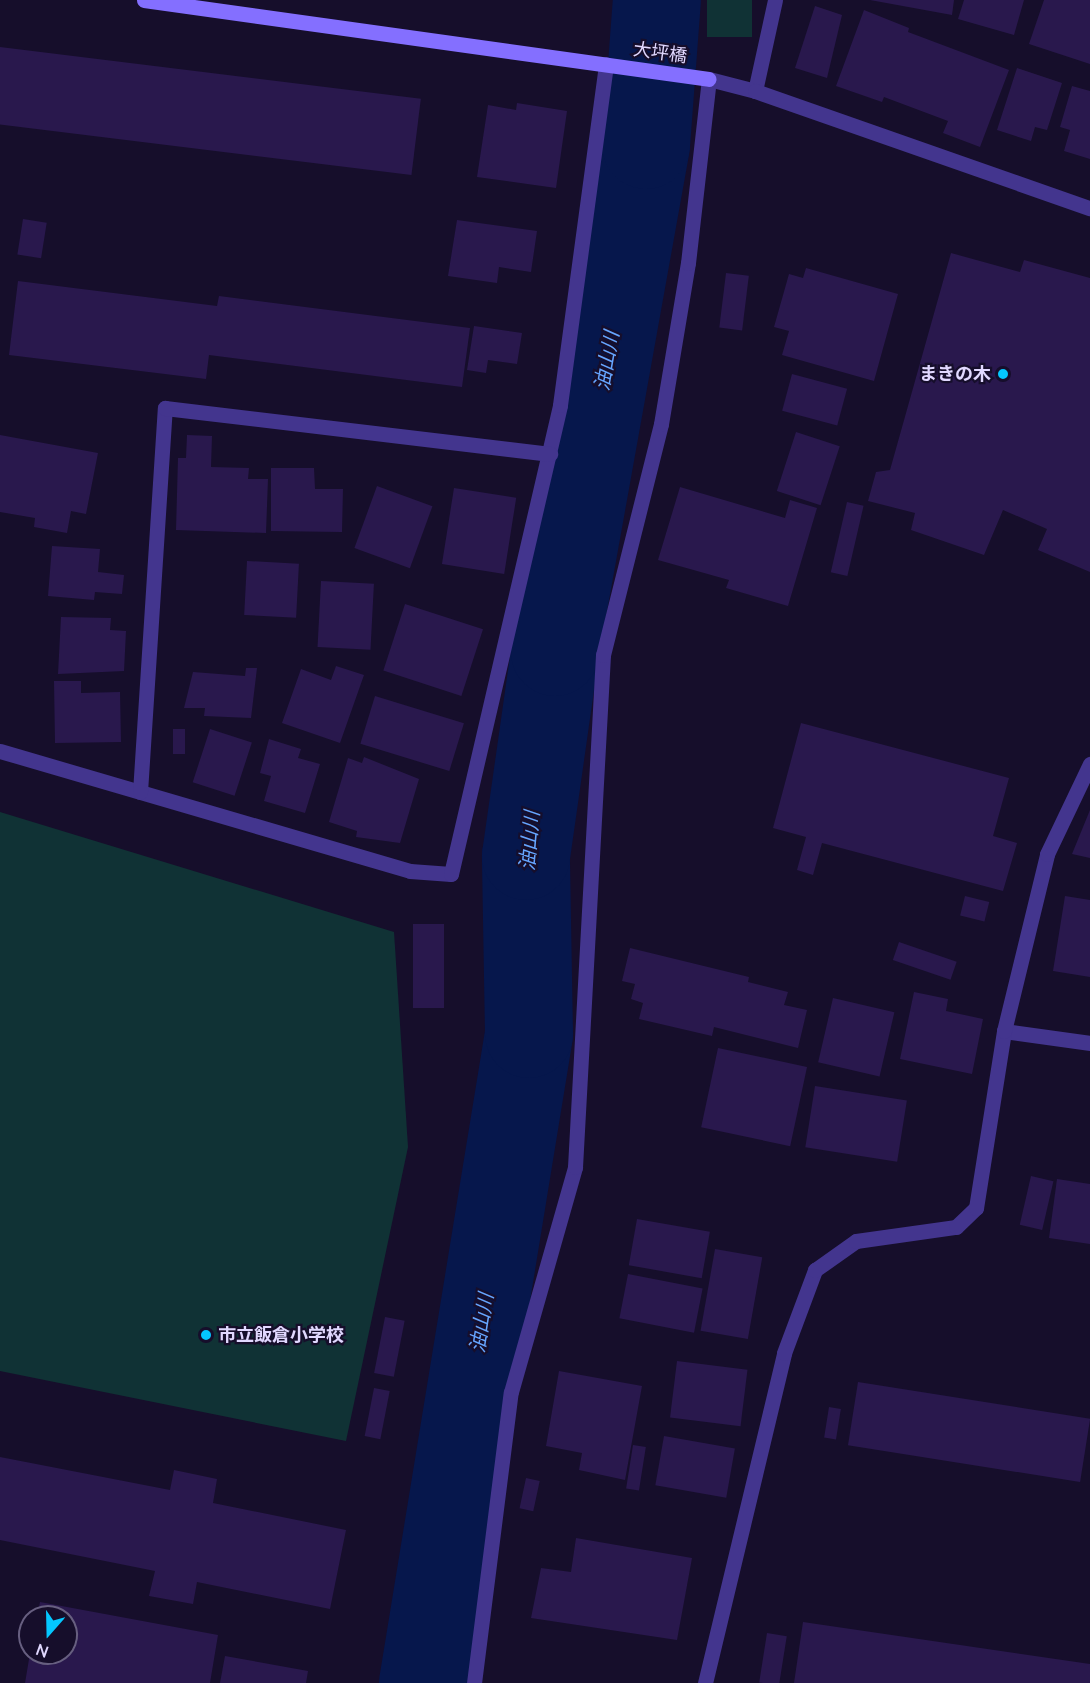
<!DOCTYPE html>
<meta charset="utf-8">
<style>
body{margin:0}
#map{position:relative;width:1090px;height:1683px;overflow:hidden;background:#160e2b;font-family:"Nunito Sans","Noto Sans JP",sans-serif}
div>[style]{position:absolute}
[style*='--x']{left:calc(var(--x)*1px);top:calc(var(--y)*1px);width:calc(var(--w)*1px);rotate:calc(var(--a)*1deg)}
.green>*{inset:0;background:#103235;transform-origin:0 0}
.river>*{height:88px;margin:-44px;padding:0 44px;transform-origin:44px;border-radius:44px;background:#06174c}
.building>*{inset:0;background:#29184d;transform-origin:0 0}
.street>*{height:15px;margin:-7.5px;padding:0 7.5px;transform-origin:7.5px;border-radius:7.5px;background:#43358e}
.secondary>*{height:15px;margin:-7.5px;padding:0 7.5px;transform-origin:7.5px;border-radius:7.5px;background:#846fff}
.dots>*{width:16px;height:16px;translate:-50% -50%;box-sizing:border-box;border:3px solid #160e2b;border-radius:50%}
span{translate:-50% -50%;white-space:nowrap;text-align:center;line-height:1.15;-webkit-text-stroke:4.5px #160e2b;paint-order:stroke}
.street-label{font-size:18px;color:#e1d8ff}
.poi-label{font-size:18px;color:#e1d8ff;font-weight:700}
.right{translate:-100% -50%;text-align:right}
.left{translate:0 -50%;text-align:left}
.water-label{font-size:20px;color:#66a5ff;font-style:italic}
.north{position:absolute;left:18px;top:1605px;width:60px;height:60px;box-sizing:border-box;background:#160e2b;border:2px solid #675f80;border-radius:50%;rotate:200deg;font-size:16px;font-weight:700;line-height:24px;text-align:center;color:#e1d8ff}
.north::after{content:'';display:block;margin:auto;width:21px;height:27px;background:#04c7ff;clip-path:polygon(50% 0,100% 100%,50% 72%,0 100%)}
</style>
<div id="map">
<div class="green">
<div style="left:707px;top:0;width:45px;height:37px"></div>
<div style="clip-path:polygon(0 812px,394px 932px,408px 1147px,346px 1441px,0 1371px)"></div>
</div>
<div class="river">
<div style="--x:423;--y:1683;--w:658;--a:-80.72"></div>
<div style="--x:529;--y:1034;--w:178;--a:-91"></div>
<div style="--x:526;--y:856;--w:206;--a:-81.9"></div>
<div style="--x:555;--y:652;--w:515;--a:-79.82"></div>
<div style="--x:646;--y:145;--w:145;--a:-85.7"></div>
</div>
<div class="building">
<div style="clip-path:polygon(870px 0,954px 0,952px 15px)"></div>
<div style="clip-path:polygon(964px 0,1024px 0,1014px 35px,958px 19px)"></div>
<div style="clip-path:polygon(1044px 0,1090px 0,1090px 64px,1029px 44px)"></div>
<div style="clip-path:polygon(815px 6px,842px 15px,827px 78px,795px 68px)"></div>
<div style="clip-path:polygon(864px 10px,909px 28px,908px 32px,1009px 70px,980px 147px,943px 133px,948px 121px,884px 97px,882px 102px,836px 86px)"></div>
<div style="left:0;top:47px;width:424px;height:77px;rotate:7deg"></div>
<div style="clip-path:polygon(1017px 68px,1062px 83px,1047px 130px,1035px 127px,1031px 141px,997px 130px)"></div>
<div style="clip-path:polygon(1072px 86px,1090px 91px,1090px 159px,1064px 151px,1070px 130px,1060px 127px)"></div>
<div style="clip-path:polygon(517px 103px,567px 111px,556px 188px,477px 177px,488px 105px,516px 110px)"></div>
<div style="left:23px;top:219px;width:24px;height:36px;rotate:9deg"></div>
<div style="clip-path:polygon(457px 220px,537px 231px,531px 272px,499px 267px,497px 283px,448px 276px)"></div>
<div style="clip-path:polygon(951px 253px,1020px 272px,1024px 260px,1090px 278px,1090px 572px,1038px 550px,1047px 529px,1003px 510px,984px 555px,911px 530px,915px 513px,868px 501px,876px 472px,890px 470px)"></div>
<div style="clip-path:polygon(806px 268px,898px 294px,874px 381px,782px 355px,789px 331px,774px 327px,789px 274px,803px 278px)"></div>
<div style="left:726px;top:273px;width:23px;height:55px;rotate:7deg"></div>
<div style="clip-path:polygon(18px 281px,217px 306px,219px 296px,470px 328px,462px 387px,209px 355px,206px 379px,9px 355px)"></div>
<div style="clip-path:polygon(474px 326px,522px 333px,517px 364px,488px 360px,486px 373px,467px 370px)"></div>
<div style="left:792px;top:374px;width:57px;height:38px;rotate:15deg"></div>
<div style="left:796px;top:432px;width:46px;height:62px;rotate:18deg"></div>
<div style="clip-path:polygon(0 435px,98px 453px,86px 514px,71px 511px,67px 533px,34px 527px,35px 518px,0 512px)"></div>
<div style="clip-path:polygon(187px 435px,212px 436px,211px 467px,249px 468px,248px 479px,268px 479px,266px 533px,176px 530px,178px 458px,186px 458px)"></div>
<div style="clip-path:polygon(271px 468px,314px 468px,315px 489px,343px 489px,342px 532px,271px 531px)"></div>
<div style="left:377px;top:486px;width:59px;height:66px;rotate:20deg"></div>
<div style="clip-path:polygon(680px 487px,785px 518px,790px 500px,817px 508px,788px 606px,726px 588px,729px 580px,658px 560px)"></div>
<div style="left:454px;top:488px;width:63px;height:77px;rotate:9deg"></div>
<div style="left:847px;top:502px;width:17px;height:72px;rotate:13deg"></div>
<div style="clip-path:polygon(52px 546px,100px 549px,98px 572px,124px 575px,122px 594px,95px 592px,94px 600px,48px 596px)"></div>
<div style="left:247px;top:561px;width:52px;height:54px;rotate:3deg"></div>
<div style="left:321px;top:581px;width:53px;height:66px;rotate:3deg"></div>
<div style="left:405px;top:604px;width:82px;height:70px;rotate:18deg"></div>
<div style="clip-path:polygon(61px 617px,111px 618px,110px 630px,126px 631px,124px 671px,58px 674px)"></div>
<div style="clip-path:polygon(336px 666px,364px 675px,340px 743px,282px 723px,301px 669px,331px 680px)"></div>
<div style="clip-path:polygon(246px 668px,257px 668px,251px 718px,204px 716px,205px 708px,184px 708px,193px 672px,245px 676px)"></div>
<div style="clip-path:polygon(54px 681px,81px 681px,81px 693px,120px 692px,121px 742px,55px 743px)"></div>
<div style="left:375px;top:696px;width:93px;height:50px;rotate:17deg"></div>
<div style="clip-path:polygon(801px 723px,1009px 778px,993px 836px,1017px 843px,1003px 891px,822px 843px,813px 875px,797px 870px,806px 837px,773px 828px)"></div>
<div style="left:173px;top:729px;width:12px;height:25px"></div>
<div style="left:210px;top:729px;width:44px;height:56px;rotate:18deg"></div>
<div style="clip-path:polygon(269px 739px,301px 749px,298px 758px,320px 764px,305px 813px,264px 801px,271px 776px,260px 773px)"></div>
<div style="clip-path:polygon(364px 757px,419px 779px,400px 843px,356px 837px,357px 831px,329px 822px,348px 758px,362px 763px)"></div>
<div style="clip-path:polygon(1090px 810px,1090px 858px,1072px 854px)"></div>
<div style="left:965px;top:896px;width:25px;height:20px;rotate:14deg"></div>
<div style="clip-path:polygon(1065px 896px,1090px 900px,1090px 977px,1053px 971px)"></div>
<div style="left:413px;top:924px;width:31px;height:84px"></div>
<div style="left:899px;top:942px;width:61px;height:19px;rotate:19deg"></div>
<div style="clip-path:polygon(630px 948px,749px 977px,748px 982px,788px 992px,784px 1005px,807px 1010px,798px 1048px,714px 1027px,712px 1036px,639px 1019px,643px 1003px,631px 999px,635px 984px,622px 981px)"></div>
<div style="clip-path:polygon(914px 992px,948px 999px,946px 1011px,983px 1019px,972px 1074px,900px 1059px)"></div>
<div style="left:833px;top:998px;width:63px;height:66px;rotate:13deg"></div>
<div style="left:718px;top:1048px;width:91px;height:81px;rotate:12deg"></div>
<div style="left:815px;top:1086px;width:93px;height:62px;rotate:9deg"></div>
<div style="left:1031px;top:1176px;width:23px;height:50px;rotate:13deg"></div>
<div style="clip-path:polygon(1057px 1179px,1090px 1184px,1090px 1244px,1049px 1238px)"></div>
<div style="left:637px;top:1219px;width:74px;height:47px;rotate:10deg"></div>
<div style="left:715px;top:1249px;width:48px;height:83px;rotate:10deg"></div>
<div style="left:628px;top:1274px;width:76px;height:45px;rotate:11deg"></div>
<div style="left:385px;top:1317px;width:20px;height:57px;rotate:11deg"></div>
<div style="left:677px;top:1361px;width:71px;height:57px;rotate:7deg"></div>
<div style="clip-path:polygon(559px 1371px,642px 1386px,625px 1480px,579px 1470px,582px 1453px,546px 1446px)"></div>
<div style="left:858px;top:1382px;width:235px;height:64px;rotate:9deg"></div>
<div style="left:374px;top:1388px;width:16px;height:49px;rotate:11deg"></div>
<div style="left:829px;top:1407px;width:12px;height:31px;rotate:9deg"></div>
<div style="left:664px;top:1436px;width:72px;height:50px;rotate:10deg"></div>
<div style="left:633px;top:1445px;width:13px;height:44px;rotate:9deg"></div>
<div style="clip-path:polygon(0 1457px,170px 1490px,174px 1470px,217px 1479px,213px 1503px,346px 1530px,330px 1609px,197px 1582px,193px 1604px,149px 1596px,155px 1571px,0 1540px)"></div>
<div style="left:526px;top:1478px;width:14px;height:31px;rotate:12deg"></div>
<div style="clip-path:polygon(576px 1538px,692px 1558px,677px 1640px,531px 1618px,541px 1568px,571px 1572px)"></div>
<div style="clip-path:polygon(40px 1602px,218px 1635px,210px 1683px,25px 1683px,30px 1653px,66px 1653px,66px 1617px,37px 1617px)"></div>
<div style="clip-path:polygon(803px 1622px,1090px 1664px,1090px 1683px,794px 1683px)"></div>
<div style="left:767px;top:1633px;width:20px;height:50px;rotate:9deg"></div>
<div style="clip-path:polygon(225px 1656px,308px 1671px,306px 1683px,220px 1683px)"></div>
</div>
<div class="street">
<div style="--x:755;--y:91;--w:93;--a:-77.6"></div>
<div style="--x:0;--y:751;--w:427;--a:16.3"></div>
<div style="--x:410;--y:871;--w:41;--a:4.2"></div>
<div style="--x:451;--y:874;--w:481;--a:-76.9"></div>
<div style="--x:560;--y:405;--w:344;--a:-82.3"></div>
<div style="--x:140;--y:792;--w:385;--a:-86.3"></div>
<div style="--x:165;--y:408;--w:388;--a:6.8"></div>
<div style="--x:1004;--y:1031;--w:87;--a:7.9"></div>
<div style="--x:474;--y:1683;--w:293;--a:-82.8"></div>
<div style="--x:511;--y:1392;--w:234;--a:-74.1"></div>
<div style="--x:575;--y:1167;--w:513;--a:-86.87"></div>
<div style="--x:603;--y:655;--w:238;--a:-75.9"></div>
<div style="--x:661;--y:424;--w:163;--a:-80.5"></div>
<div style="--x:688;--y:263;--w:185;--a:-83.5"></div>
<div style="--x:709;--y:79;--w:48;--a:14.6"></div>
<div style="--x:755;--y:91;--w:355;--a:19.3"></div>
<div style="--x:705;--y:1683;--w:339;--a:-76.5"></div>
<div style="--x:784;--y:1353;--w:89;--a:-69.5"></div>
<div style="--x:815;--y:1270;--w:50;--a:-35.3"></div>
<div style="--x:856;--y:1241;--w:101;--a:-8"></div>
<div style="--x:956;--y:1227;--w:28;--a:-44"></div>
<div style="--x:976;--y:1208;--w:179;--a:-81"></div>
<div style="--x:1004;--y:1031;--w:182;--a:-76.3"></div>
<div style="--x:1047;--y:854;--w:100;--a:-64.5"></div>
</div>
<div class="secondary">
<div style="--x:144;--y:0;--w:570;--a:7.96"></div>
</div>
<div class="dots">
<div style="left:1003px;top:374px;background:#04c7ff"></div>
<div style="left:206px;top:1335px;background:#04c7ff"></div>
</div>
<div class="street-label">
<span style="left:660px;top:53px;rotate:8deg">大坪橋</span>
</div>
<div class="poi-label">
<span class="right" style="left:991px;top:374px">まきの木</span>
<span class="left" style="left:218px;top:1335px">市立飯倉小学校</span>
</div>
<div class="water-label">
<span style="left:607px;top:361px;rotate:-80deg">油山川</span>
<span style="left:530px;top:841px;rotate:-85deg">油山川</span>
<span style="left:482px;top:1323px;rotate:-81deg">油山川</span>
</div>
<div class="north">N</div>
</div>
